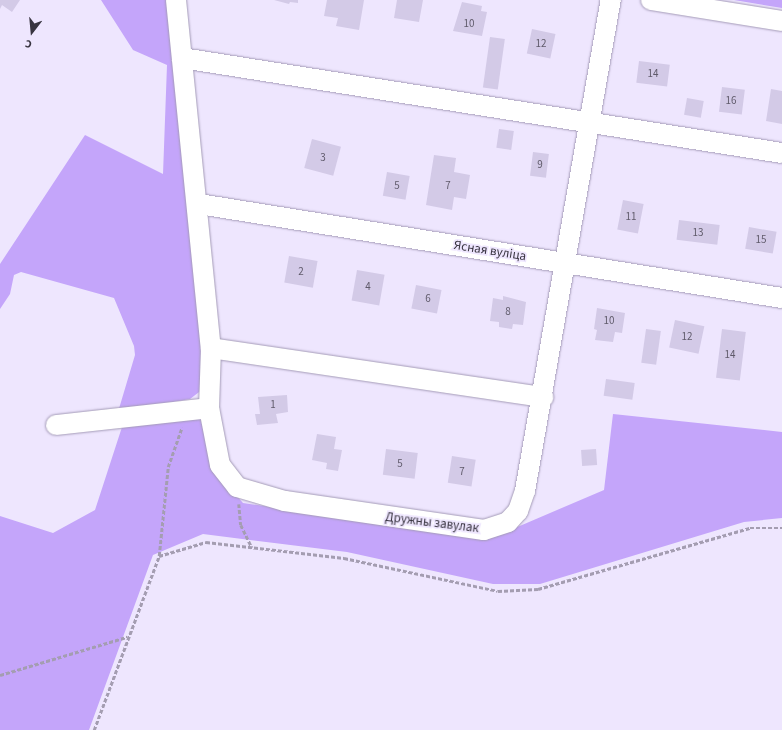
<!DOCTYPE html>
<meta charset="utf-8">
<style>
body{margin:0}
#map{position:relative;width:782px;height:730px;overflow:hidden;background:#eee6fe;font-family:"Source Sans 3",sans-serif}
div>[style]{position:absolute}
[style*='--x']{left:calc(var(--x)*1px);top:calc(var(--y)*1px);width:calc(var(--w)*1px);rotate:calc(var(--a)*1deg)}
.green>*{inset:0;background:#c4a5fa}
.building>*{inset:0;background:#d3cae7;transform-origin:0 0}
.path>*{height:2.5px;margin-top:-1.25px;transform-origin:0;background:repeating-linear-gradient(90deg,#a49db1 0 4px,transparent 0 6px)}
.roads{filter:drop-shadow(0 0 1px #a49bb7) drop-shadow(0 0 1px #a49bb7)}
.minor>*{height:20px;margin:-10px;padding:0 10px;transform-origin:10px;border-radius:10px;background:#fff}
span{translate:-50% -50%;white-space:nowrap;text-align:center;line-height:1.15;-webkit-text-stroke:3.5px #eee6fe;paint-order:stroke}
.number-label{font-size:11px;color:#5f5a6a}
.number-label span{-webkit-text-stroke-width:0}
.street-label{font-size:13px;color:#383440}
.north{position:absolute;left:12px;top:12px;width:40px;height:40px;-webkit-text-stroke:3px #eee6fe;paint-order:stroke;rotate:196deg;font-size:11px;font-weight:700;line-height:16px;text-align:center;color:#383440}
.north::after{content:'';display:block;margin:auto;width:14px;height:18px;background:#383440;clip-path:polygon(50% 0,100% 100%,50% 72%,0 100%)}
</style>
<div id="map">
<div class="green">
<div style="clip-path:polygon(101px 0,169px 0,203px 342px,203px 389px,190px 399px,118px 412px,135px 355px,134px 346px,114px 298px,21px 272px,14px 275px,10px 294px,0 309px,0 264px,85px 135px,163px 174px,167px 65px,133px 50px)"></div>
<div style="clip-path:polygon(734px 0,782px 0,782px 8px)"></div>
<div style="clip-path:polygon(613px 414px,782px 432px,782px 518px,744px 522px,540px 584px,493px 584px,347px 552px,203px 534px,153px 555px,89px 730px,0 730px,0 516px,53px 533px,95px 510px,122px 427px,200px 418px,215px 471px,243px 503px,489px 539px,604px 490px)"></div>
</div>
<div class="building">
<div style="clip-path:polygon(0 0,20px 0,12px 12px,2px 5px,0 9px)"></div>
<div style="clip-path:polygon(274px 0,298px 0,298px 3px,290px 2px,289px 4px)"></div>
<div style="clip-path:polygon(327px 0,364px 0,359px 30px,336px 26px,338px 18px,324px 16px)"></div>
<div style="clip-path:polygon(397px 0,423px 0,419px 22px,394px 18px)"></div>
<div style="clip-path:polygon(462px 2px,482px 6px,481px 11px,487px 12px,482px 36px,453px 31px)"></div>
<div style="left:532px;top:29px;width:24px;height:25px;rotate:12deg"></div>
<div style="left:490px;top:37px;width:15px;height:51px;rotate:8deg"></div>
<div style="left:639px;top:61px;width:31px;height:22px;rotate:7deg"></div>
<div style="left:722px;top:87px;width:23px;height:25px;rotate:7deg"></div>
<div style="clip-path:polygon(771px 89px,782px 91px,782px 124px,766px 121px)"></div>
<div style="left:687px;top:98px;width:17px;height:17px;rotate:10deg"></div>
<div style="left:499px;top:129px;width:15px;height:19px;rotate:8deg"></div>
<div style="left:312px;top:139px;width:30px;height:30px;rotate:15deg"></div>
<div style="left:533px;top:152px;width:16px;height:24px;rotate:7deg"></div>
<div style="clip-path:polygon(434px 155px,456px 158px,454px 172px,470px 175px,466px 199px,454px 197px,452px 210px,426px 205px)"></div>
<div style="left:387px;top:172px;width:23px;height:24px;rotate:10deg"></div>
<div style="left:623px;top:200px;width:21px;height:30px;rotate:11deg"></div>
<div style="left:679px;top:220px;width:41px;height:20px;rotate:7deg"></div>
<div style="left:749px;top:227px;width:28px;height:22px;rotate:10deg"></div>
<div style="left:289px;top:256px;width:29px;height:27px;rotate:10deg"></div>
<div style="left:357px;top:270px;width:28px;height:31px;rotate:10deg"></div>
<div style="left:416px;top:285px;width:26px;height:24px;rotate:11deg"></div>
<div style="clip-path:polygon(503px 296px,526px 302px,523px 325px,513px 324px,512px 329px,499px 327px,499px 322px,490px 321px,493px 298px,503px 300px)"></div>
<div style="clip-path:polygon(597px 308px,625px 313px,622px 333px,615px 332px,613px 342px,595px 340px,597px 330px,594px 329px)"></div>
<div style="left:675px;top:320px;width:30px;height:28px;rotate:12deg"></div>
<div style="left:646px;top:329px;width:15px;height:34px;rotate:8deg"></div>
<div style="left:722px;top:329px;width:24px;height:49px;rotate:7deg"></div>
<div style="left:606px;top:379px;width:29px;height:17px;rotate:8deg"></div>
<div style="clip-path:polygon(287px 395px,288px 412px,276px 414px,278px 423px,257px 425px,255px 414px,260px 414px,258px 397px)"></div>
<div style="clip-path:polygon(317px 434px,336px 437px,334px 449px,342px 450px,338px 471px,326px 469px,327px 463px,312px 460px)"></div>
<div style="left:386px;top:449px;width:32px;height:26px;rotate:7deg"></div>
<div style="left:596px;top:449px;width:16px;height:15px;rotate:86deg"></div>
<div style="left:452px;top:456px;width:24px;height:27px;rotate:9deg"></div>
</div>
<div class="path">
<div style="--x:239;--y:504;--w:21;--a:85"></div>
<div style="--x:241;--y:525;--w:25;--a:64"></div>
<div style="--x:159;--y:556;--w:49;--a:-16.6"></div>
<div style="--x:206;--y:542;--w:139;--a:6.6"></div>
<div style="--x:344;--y:558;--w:157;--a:12.1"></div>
<div style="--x:498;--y:591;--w:40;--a:-2.9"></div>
<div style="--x:538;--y:589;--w:221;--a:-16.1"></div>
<div style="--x:750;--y:528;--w:32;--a:0"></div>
<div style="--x:0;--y:675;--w:133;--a:-16.7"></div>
<div style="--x:94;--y:730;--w:186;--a:-69.5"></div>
<div style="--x:159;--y:556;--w:89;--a:-84.2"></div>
<div style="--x:168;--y:467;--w:42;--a:-70.7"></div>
</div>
<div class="roads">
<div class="minor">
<div style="--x:176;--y:0;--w:350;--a:84.3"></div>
<div style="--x:211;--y:348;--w:60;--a:91.9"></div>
<div style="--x:209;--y:408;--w:58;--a:79.1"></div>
<div style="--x:220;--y:465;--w:28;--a:52"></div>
<div style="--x:237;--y:487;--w:50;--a:16.3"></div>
<div style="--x:285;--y:501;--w:201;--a:8.3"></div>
<div style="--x:484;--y:530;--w:25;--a:-18"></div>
<div style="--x:508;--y:522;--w:15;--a:-48"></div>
<div style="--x:518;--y:511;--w:21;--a:-71"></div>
<div style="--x:525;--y:491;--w:498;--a:-80.1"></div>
<div style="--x:651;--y:0;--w:133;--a:9.1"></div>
<div style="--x:182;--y:58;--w:607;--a:9"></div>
<div style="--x:199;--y:204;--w:591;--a:9.16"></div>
<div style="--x:211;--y:348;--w:336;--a:8.4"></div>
<div style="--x:56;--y:425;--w:154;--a:-6.3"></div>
</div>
</div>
<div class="number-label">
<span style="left:469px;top:24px">10</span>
<span style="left:541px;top:44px">12</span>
<span style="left:653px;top:74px">14</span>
<span style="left:731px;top:101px">16</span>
<span style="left:323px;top:158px">3</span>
<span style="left:540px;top:165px">9</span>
<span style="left:397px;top:186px">5</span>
<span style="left:448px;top:186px">7</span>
<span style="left:631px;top:217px">11</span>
<span style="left:698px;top:233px">13</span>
<span style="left:761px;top:240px">15</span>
<span style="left:301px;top:272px">2</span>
<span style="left:368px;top:287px">4</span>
<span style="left:428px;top:299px">6</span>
<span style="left:508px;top:312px">8</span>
<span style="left:609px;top:321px">10</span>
<span style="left:687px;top:337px">12</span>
<span style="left:730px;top:355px">14</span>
<span style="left:273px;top:405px">1</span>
<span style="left:400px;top:464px">5</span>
<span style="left:462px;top:472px">7</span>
</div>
<div class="street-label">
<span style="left:490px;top:251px;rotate:9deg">Ясная вуліца</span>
<span style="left:432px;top:523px;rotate:7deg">Дружны завулак</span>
</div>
<div class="north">С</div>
</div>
